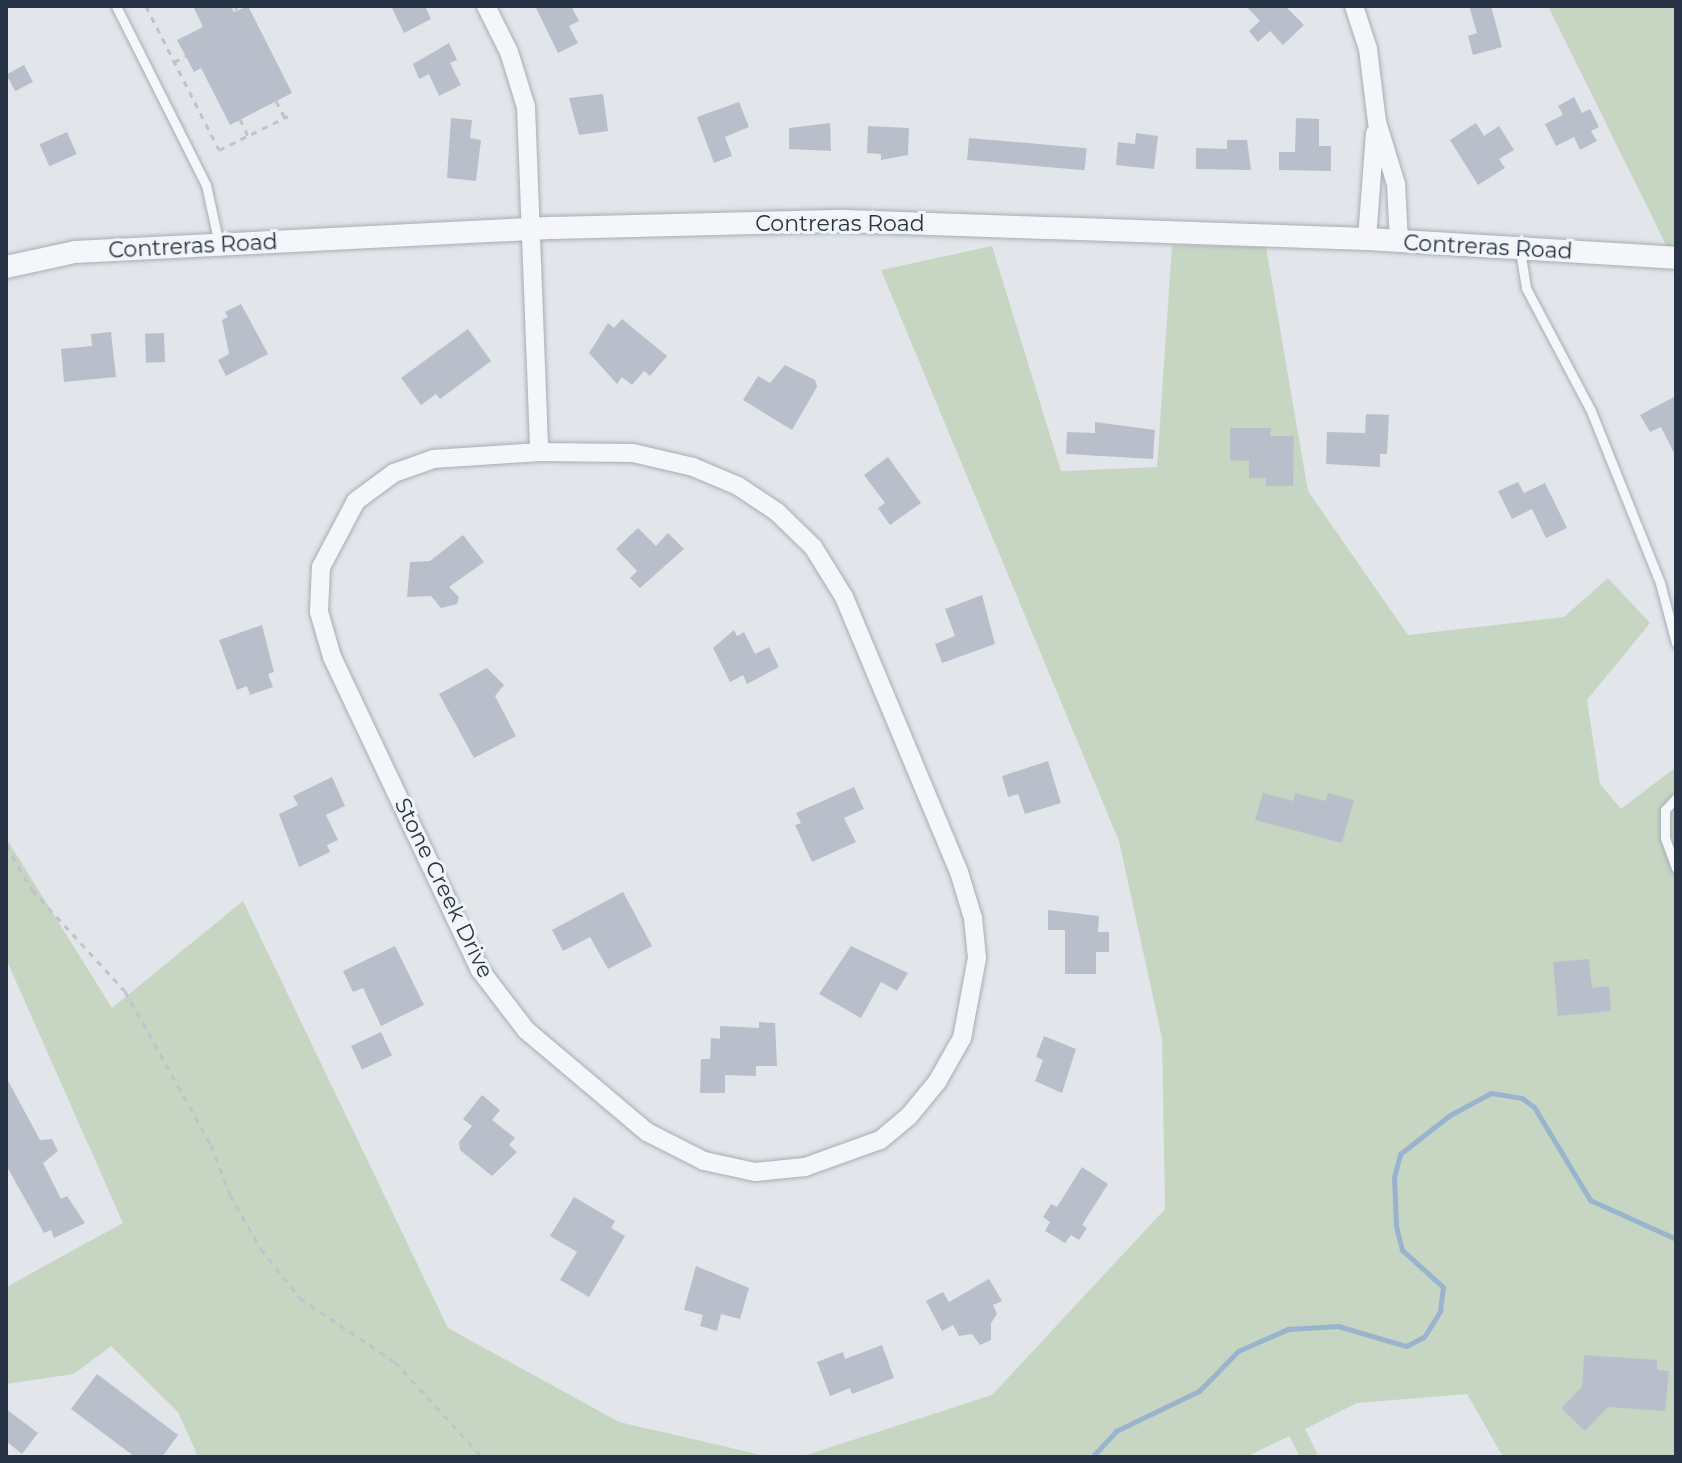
<!DOCTYPE html>
<style>
body{margin:0}
#map{position:relative;width:1682px;height:1463px;overflow:hidden;background:#e2e6eb;font-family:Montserrat,sans-serif}
div>[style]{position:absolute}
[style*='--x']{left:calc(var(--x)*1px);top:calc(var(--y)*1px);width:calc(var(--w)*1px);rotate:calc(var(--a)*1deg)}
.green>*{inset:0;background:#c7d6c2}
.stream>*{height:5px;margin:-2.5px;padding:0 2.5px;transform-origin:2.5px;border-radius:2.5px;background:#9ab4ce}
.building>*{inset:0;background:#b8bfca;transform-origin:0 0}
.path>*{height:3px;margin-top:-1.5px;transform-origin:0;background:repeating-linear-gradient(90deg,#c0c3ca 0 6px,transparent 0 12px)}
.roads{filter:drop-shadow(0 0 2px #a6adb6) drop-shadow(0 0 2px #a6adb6)}
.service>*{height:9px;margin:-4.5px;padding:0 4.5px;transform-origin:4.5px;border-radius:4.5px;background:#f5f6f9}
.minor>*{height:18px;margin:-9px;padding:0 9px;transform-origin:9px;border-radius:9px;background:#f5f6f9}
.tertiary>*{height:22px;margin:-11px;padding:0 11px;transform-origin:11px;border-radius:11px;background:#f5f6f9}
span{translate:-50% -50%;white-space:nowrap;text-align:center;line-height:1.15;-webkit-text-stroke:6px #f2f5f8;paint-order:stroke}
.street-label{font-size:22px;color:#283345}
.frame{position:absolute;inset:0;border:8px solid #283345;pointer-events:none}
</style>
<div id="map">
<div class="green">
<div style="clip-path:polygon(1548px 6px,1676px 6px,1676px 253px,1670px 253px)"></div>
<div style="clip-path:polygon(1172px 245px,1266px 247px,1308px 491px,1408px 635px,1564px 617px,1608px 578px,1650px 623px,1587px 700px,1600px 784px,1621px 809px,1676px 767px,1676px 1457px,1503px 1457px,1467px 1394px,1357px 1403px,1305px 1429px,1319px 1457px,1300px 1457px,1289px 1436px,1246px 1457px,800px 1457px,992px 1395px,1165px 1209px,1162px 1038px,1119px 841px,881px 270px,992px 246px,1061px 471px,1157px 467px)"></div>
<div style="clip-path:polygon(6px 838px,112px 1008px,243px 901px,448px 1328px,619px 1422px,770px 1457px,198px 1457px,178px 1412px,111px 1346px,74px 1374px,6px 1384px,6px 1287px,123px 1223px,6px 959px)"></div>
</div>
<div class="stream">
<div style="--x:1092;--y:1457;--w:35;--a:-47"></div>
<div style="--x:1116;--y:1431;--w:92;--a:-25.7"></div>
<div style="--x:1199;--y:1391;--w:56;--a:-45.7"></div>
<div style="--x:1238;--y:1351;--w:55;--a:-23.7"></div>
<div style="--x:1288;--y:1329;--w:50;--a:-3.4"></div>
<div style="--x:1338;--y:1326;--w:71;--a:16.4"></div>
<div style="--x:1406;--y:1346;--w:20;--a:-27"></div>
<div style="--x:1424;--y:1337;--w:31;--a:-58"></div>
<div style="--x:1440;--y:1311;--w:24;--a:-83"></div>
<div style="--x:1443;--y:1287;--w:55;--a:-137.9"></div>
<div style="--x:1402;--y:1250;--w:25;--a:-104"></div>
<div style="--x:1396;--y:1226;--w:49;--a:-92.3"></div>
<div style="--x:1394;--y:1177;--w:24;--a:-75"></div>
<div style="--x:1400;--y:1154;--w:63;--a:-38"></div>
<div style="--x:1450;--y:1115;--w:47;--a:-28.2"></div>
<div style="--x:1491;--y:1093;--w:31;--a:9"></div>
<div style="--x:1522;--y:1098;--w:15;--a:37"></div>
<div style="--x:1534;--y:1107;--w:109;--a:58.9"></div>
<div style="--x:1590;--y:1200;--w:94;--a:24.4"></div>
</div>
<div class="building">
<div style="clip-path:polygon(193px 6px,231px 6px,234px 12px,248px 6px,292px 93px,230px 125px,201px 68px,194px 72px,177px 40px,203px 27px)"></div>
<div style="clip-path:polygon(391px 6px,425px 6px,431px 19px,404px 33px)"></div>
<div style="clip-path:polygon(535px 6px,571px 6px,579px 21px,569px 26px,578px 43px,558px 53px)"></div>
<div style="clip-path:polygon(1246px 6px,1285px 6px,1304px 25px,1283px 45px,1270px 31px,1258px 42px,1249px 31px,1260px 21px)"></div>
<div style="clip-path:polygon(1469px 6px,1491px 6px,1502px 47px,1473px 55px,1468px 36px,1477px 33px)"></div>
<div style="clip-path:polygon(449px 43px,457px 60px,450px 63px,461px 85px,439px 96px,429px 74px,419px 79px,413px 64px)"></div>
<div style="left:24px;top:65px;width:19px;height:20px;rotate:62deg"></div>
<div style="clip-path:polygon(603px 94px,608px 131px,579px 135px,569px 98px)"></div>
<div style="clip-path:polygon(1574px 97px,1582px 113px,1590px 109px,1599px 127px,1591px 131px,1597px 141px,1580px 150px,1574px 137px,1556px 146px,1545px 124px,1563px 115px,1558px 106px)"></div>
<div style="clip-path:polygon(739px 102px,749px 127px,725px 137px,732px 156px,714px 163px,697px 117px)"></div>
<div style="clip-path:polygon(451px 118px,472px 120px,470px 138px,481px 140px,476px 181px,447px 178px)"></div>
<div style="clip-path:polygon(1296px 118px,1319px 119px,1319px 146px,1331px 146px,1331px 171px,1279px 170px,1279px 152px,1295px 152px)"></div>
<div style="clip-path:polygon(830px 123px,831px 151px,789px 149px,789px 128px)"></div>
<div style="clip-path:polygon(1476px 123px,1484px 136px,1499px 126px,1514px 150px,1499px 159px,1505px 168px,1478px 185px,1450px 140px)"></div>
<div style="clip-path:polygon(868px 126px,909px 128px,908px 155px,881px 160px,881px 154px,867px 153px)"></div>
<div style="left:67px;top:132px;width:24px;height:30px;rotate:66deg"></div>
<div style="clip-path:polygon(1136px 133px,1158px 136px,1154px 169px,1116px 165px,1118px 142px,1135px 144px)"></div>
<div style="left:969px;top:138px;width:118px;height:22px;rotate:5deg"></div>
<div style="clip-path:polygon(1227px 140px,1247px 140px,1251px 170px,1196px 169px,1196px 148px,1227px 149px)"></div>
<div style="clip-path:polygon(241px 304px,268px 354px,226px 376px,218px 360px,229px 354px,222px 320px,228px 317px,225px 312px)"></div>
<div style="clip-path:polygon(622px 319px,667px 356px,650px 376px,644px 371px,632px 385px,622px 377px,617px 384px,589px 353px,608px 323px,614px 328px)"></div>
<div style="clip-path:polygon(468px 329px,491px 361px,440px 399px,436px 394px,421px 405px,401px 378px)"></div>
<div style="clip-path:polygon(111px 332px,116px 377px,64px 382px,61px 349px,92px 346px,91px 334px)"></div>
<div style="left:164px;top:333px;width:29px;height:19px;rotate:88deg"></div>
<div style="clip-path:polygon(785px 365px,815px 380px,817px 387px,792px 430px,743px 400px,758px 376px,770px 383px)"></div>
<div style="clip-path:polygon(1676px 396px,1676px 457px,1661px 427px,1650px 432px,1640px 415px)"></div>
<div style="clip-path:polygon(1366px 414px,1389px 415px,1387px 454px,1380px 454px,1380px 467px,1326px 464px,1327px 432px,1365px 433px)"></div>
<div style="clip-path:polygon(1095px 422px,1155px 430px,1153px 459px,1066px 454px,1067px 432px,1095px 433px)"></div>
<div style="clip-path:polygon(1230px 428px,1271px 428px,1270px 436px,1294px 436px,1293px 486px,1266px 486px,1266px 478px,1249px 478px,1249px 461px,1230px 460px)"></div>
<div style="clip-path:polygon(888px 457px,921px 503px,890px 525px,878px 508px,885px 503px,864px 475px)"></div>
<div style="clip-path:polygon(1518px 482px,1524px 493px,1545px 483px,1567px 528px,1546px 538px,1532px 509px,1512px 519px,1498px 491px)"></div>
<div style="clip-path:polygon(638px 528px,656px 546px,668px 533px,684px 549px,640px 588px,630px 578px,637px 571px,616px 549px)"></div>
<div style="clip-path:polygon(463px 535px,484px 562px,449px 587px,459px 597px,457px 604px,441px 608px,431px 596px,407px 597px,410px 562px,430px 561px)"></div>
<div style="clip-path:polygon(982px 595px,995px 644px,942px 663px,935px 644px,955px 636px,945px 609px)"></div>
<div style="clip-path:polygon(262px 625px,274px 672px,268px 674px,273px 687px,250px 695px,247px 686px,237px 690px,219px 640px)"></div>
<div style="clip-path:polygon(734px 630px,737px 636px,744px 632px,755px 654px,769px 647px,779px 667px,747px 684px,743px 675px,730px 682px,713px 648px)"></div>
<div style="clip-path:polygon(487px 668px,504px 685px,495px 696px,516px 736px,474px 758px,439px 694px)"></div>
<div style="clip-path:polygon(1048px 761px,1061px 803px,1025px 814px,1018px 794px,1008px 797px,1002px 776px)"></div>
<div style="clip-path:polygon(332px 777px,345px 806px,326px 815px,338px 840px,327px 845px,330px 852px,299px 867px,279px 814px,298px 805px,293px 796px)"></div>
<div style="clip-path:polygon(854px 787px,864px 809px,844px 818px,856px 842px,812px 862px,795px 825px,801px 823px,796px 813px)"></div>
<div style="clip-path:polygon(1263px 793px,1293px 801px,1295px 793px,1326px 801px,1328px 793px,1354px 800px,1342px 843px,1255px 820px)"></div>
<div style="clip-path:polygon(623px 892px,652px 946px,608px 969px,590px 937px,563px 951px,552px 930px)"></div>
<div style="clip-path:polygon(1048px 910px,1099px 916px,1098px 932px,1109px 932px,1109px 952px,1096px 952px,1096px 974px,1065px 974px,1065px 930px,1048px 930px)"></div>
<div style="clip-path:polygon(395px 946px,424px 1005px,381px 1026px,363px 988px,353px 992px,343px 971px)"></div>
<div style="clip-path:polygon(851px 946px,908px 973px,897px 991px,881px 982px,861px 1018px,819px 994px)"></div>
<div style="clip-path:polygon(1589px 959px,1592px 988px,1609px 986px,1611px 1011px,1558px 1016px,1553px 962px)"></div>
<div style="clip-path:polygon(759px 1022px,775px 1023px,777px 1066px,756px 1066px,756px 1076px,725px 1075px,725px 1093px,700px 1093px,701px 1059px,710px 1059px,711px 1038px,720px 1039px,720px 1026px,759px 1028px)"></div>
<div style="left:381px;top:1032px;width:26px;height:33px;rotate:65deg"></div>
<div style="clip-path:polygon(1044px 1036px,1076px 1049px,1062px 1093px,1035px 1081px,1043px 1060px,1036px 1057px)"></div>
<div style="clip-path:polygon(6px 1077px,40px 1140px,52px 1139px,58px 1151px,43px 1163px,61px 1199px,67px 1196px,85px 1223px,54px 1238px,51px 1230px,44px 1233px,6px 1165px)"></div>
<div style="clip-path:polygon(482px 1095px,500px 1110px,492px 1120px,515px 1138px,509px 1145px,517px 1152px,492px 1176px,460px 1150px,459px 1142px,472px 1126px,463px 1119px)"></div>
<div style="clip-path:polygon(1082px 1167px,1108px 1184px,1082px 1225px,1087px 1228px,1079px 1240px,1071px 1235px,1065px 1243px,1045px 1231px,1050px 1222px,1043px 1217px,1051px 1204px,1057px 1207px)"></div>
<div style="clip-path:polygon(574px 1197px,615px 1221px,611px 1228px,625px 1236px,589px 1297px,560px 1280px,577px 1252px,550px 1236px)"></div>
<div style="clip-path:polygon(696px 1266px,749px 1288px,740px 1319px,721px 1314px,717px 1331px,700px 1326px,703px 1315px,684px 1310px)"></div>
<div style="clip-path:polygon(989px 1279px,1002px 1301px,993px 1305px,997px 1314px,991px 1323px,991px 1340px,980px 1345px,972px 1334px,959px 1336px,953px 1325px,942px 1331px,926px 1301px,943px 1292px,949px 1302px)"></div>
<div style="clip-path:polygon(882px 1345px,894px 1378px,852px 1394px,850px 1388px,830px 1396px,817px 1362px,843px 1352px,845px 1359px)"></div>
<div style="clip-path:polygon(1584px 1355px,1657px 1360px,1657px 1370px,1669px 1371px,1665px 1411px,1608px 1407px,1585px 1431px,1561px 1408px,1582px 1387px)"></div>
<div style="clip-path:polygon(97px 1374px,178px 1435px,162px 1457px,135px 1457px,71px 1409px)"></div>
<div style="clip-path:polygon(6px 1409px,38px 1433px,22px 1454px,6px 1441px)"></div>
</div>
<div class="path">
<div style="--x:146;--y:6;--w:161;--a:63.1"></div>
<div style="--x:219;--y:150;--w:77;--a:-26.2"></div>
<div style="--x:235;--y:6;--w:4;--a:63"></div>
<div style="--x:174;--y:62;--w:13;--a:-27"></div>
<div style="--x:276;--y:101;--w:19;--a:62"></div>
<div style="--x:240;--y:119;--w:19;--a:65"></div>
<div style="--x:6;--y:845;--w:52;--a:60"></div>
<div style="--x:32;--y:890;--w:137;--a:47.4"></div>
<div style="--x:125;--y:991;--w:176;--a:60.8"></div>
<div style="--x:211;--y:1145;--w:53;--a:69.2"></div>
<div style="--x:230;--y:1195;--w:62;--a:60.1"></div>
<div style="--x:261;--y:1249;--w:63;--a:51.5"></div>
<div style="--x:300;--y:1298;--w:115;--a:34"></div>
<div style="--x:395;--y:1362;--w:129;--a:47.5"></div>
</div>
<div class="roads">
<div class="service">
<div style="--x:116;--y:6;--w:200;--a:63.3"></div>
<div style="--x:206;--y:185;--w:60;--a:77.6"></div>
<div style="--x:1520;--y:250;--w:38;--a:81"></div>
<div style="--x:1526;--y:288;--w:139;--a:62.1"></div>
<div style="--x:1591;--y:411;--w:185;--a:68.1"></div>
<div style="--x:1660;--y:583;--w:62;--a:75.1"></div>
<div style="--x:1676;--y:798;--w:16;--a:133"></div>
<div style="--x:1665;--y:810;--w:28;--a:90"></div>
<div style="--x:1665;--y:838;--w:32;--a:70"></div>
</div>
<div class="minor">
<div style="--x:486;--y:6;--w:51;--a:63.4"></div>
<div style="--x:509;--y:52;--w:58;--a:72.8"></div>
<div style="--x:526;--y:107;--w:345;--a:87.8"></div>
<div style="--x:1354;--y:6;--w:45;--a:72"></div>
<div style="--x:1368;--y:49;--w:74;--a:83"></div>
<div style="--x:1377;--y:122;--w:65;--a:73"></div>
<div style="--x:1396;--y:184;--w:57;--a:87"></div>
<div style="--x:1367;--y:239;--w:106;--a:-85.7"></div>
<div style="--x:539;--y:452;--w:94;--a:0.6"></div>
<div style="--x:633;--y:453;--w:62;--a:13.1"></div>
<div style="--x:693;--y:467;--w:49;--a:22.9"></div>
<div style="--x:738;--y:486;--w:47;--a:33.7"></div>
<div style="--x:777;--y:512;--w:50;--a:44.2"></div>
<div style="--x:813;--y:547;--w:59;--a:58.2"></div>
<div style="--x:844;--y:597;--w:298;--a:67.3"></div>
<div style="--x:959;--y:872;--w:48;--a:73.1"></div>
<div style="--x:973;--y:918;--w:40;--a:84.3"></div>
<div style="--x:977;--y:958;--w:81;--a:100.6"></div>
<div style="--x:962;--y:1038;--w:51;--a:119.6"></div>
<div style="--x:937;--y:1082;--w:44;--a:129.5"></div>
<div style="--x:909;--y:1116;--w:38;--a:140"></div>
<div style="--x:880;--y:1140;--w:80;--a:160.2"></div>
<div style="--x:805;--y:1167;--w:50;--a:174.3"></div>
<div style="--x:755;--y:1172;--w:52;--a:-167.8"></div>
<div style="--x:704;--y:1161;--w:64;--a:-153"></div>
<div style="--x:647;--y:1132;--w:158;--a:-139.9"></div>
<div style="--x:526;--y:1030;--w:76;--a:-127.5"></div>
<div style="--x:480;--y:970;--w:346;--a:-115.3"></div>
<div style="--x:332;--y:657;--w:47;--a:-106.1"></div>
<div style="--x:319;--y:612;--w:45;--a:-87.5"></div>
<div style="--x:321;--y:567;--w:75;--a:-62.1"></div>
<div style="--x:356;--y:501;--w:47;--a:-36.4"></div>
<div style="--x:394;--y:473;--w:42;--a:-19.3"></div>
<div style="--x:434;--y:459;--w:105;--a:-3.8"></div>
</div>
<div class="tertiary">
<div style="--x:6;--y:267;--w:71;--a:-12.3"></div>
<div style="--x:75;--y:252;--w:479;--a:-2.9"></div>
<div style="--x:553;--y:228;--w:292;--a:-1.4"></div>
<div style="--x:845;--y:221;--w:522;--a:1.97"></div>
<div style="--x:1367;--y:239;--w:310;--a:3.5"></div>
</div>
</div>
<div class="street-label">
<span style="left:840px;top:224px">Contreras Road</span>
<span style="left:193px;top:246px;rotate:-3deg">Contreras Road</span>
<span style="left:1488px;top:247px;rotate:3deg">Contreras Road</span>
<span style="left:444px;top:888px;rotate:64deg">Stone Creek Drive</span>
</div>
<div class="frame"></div>
</div>
